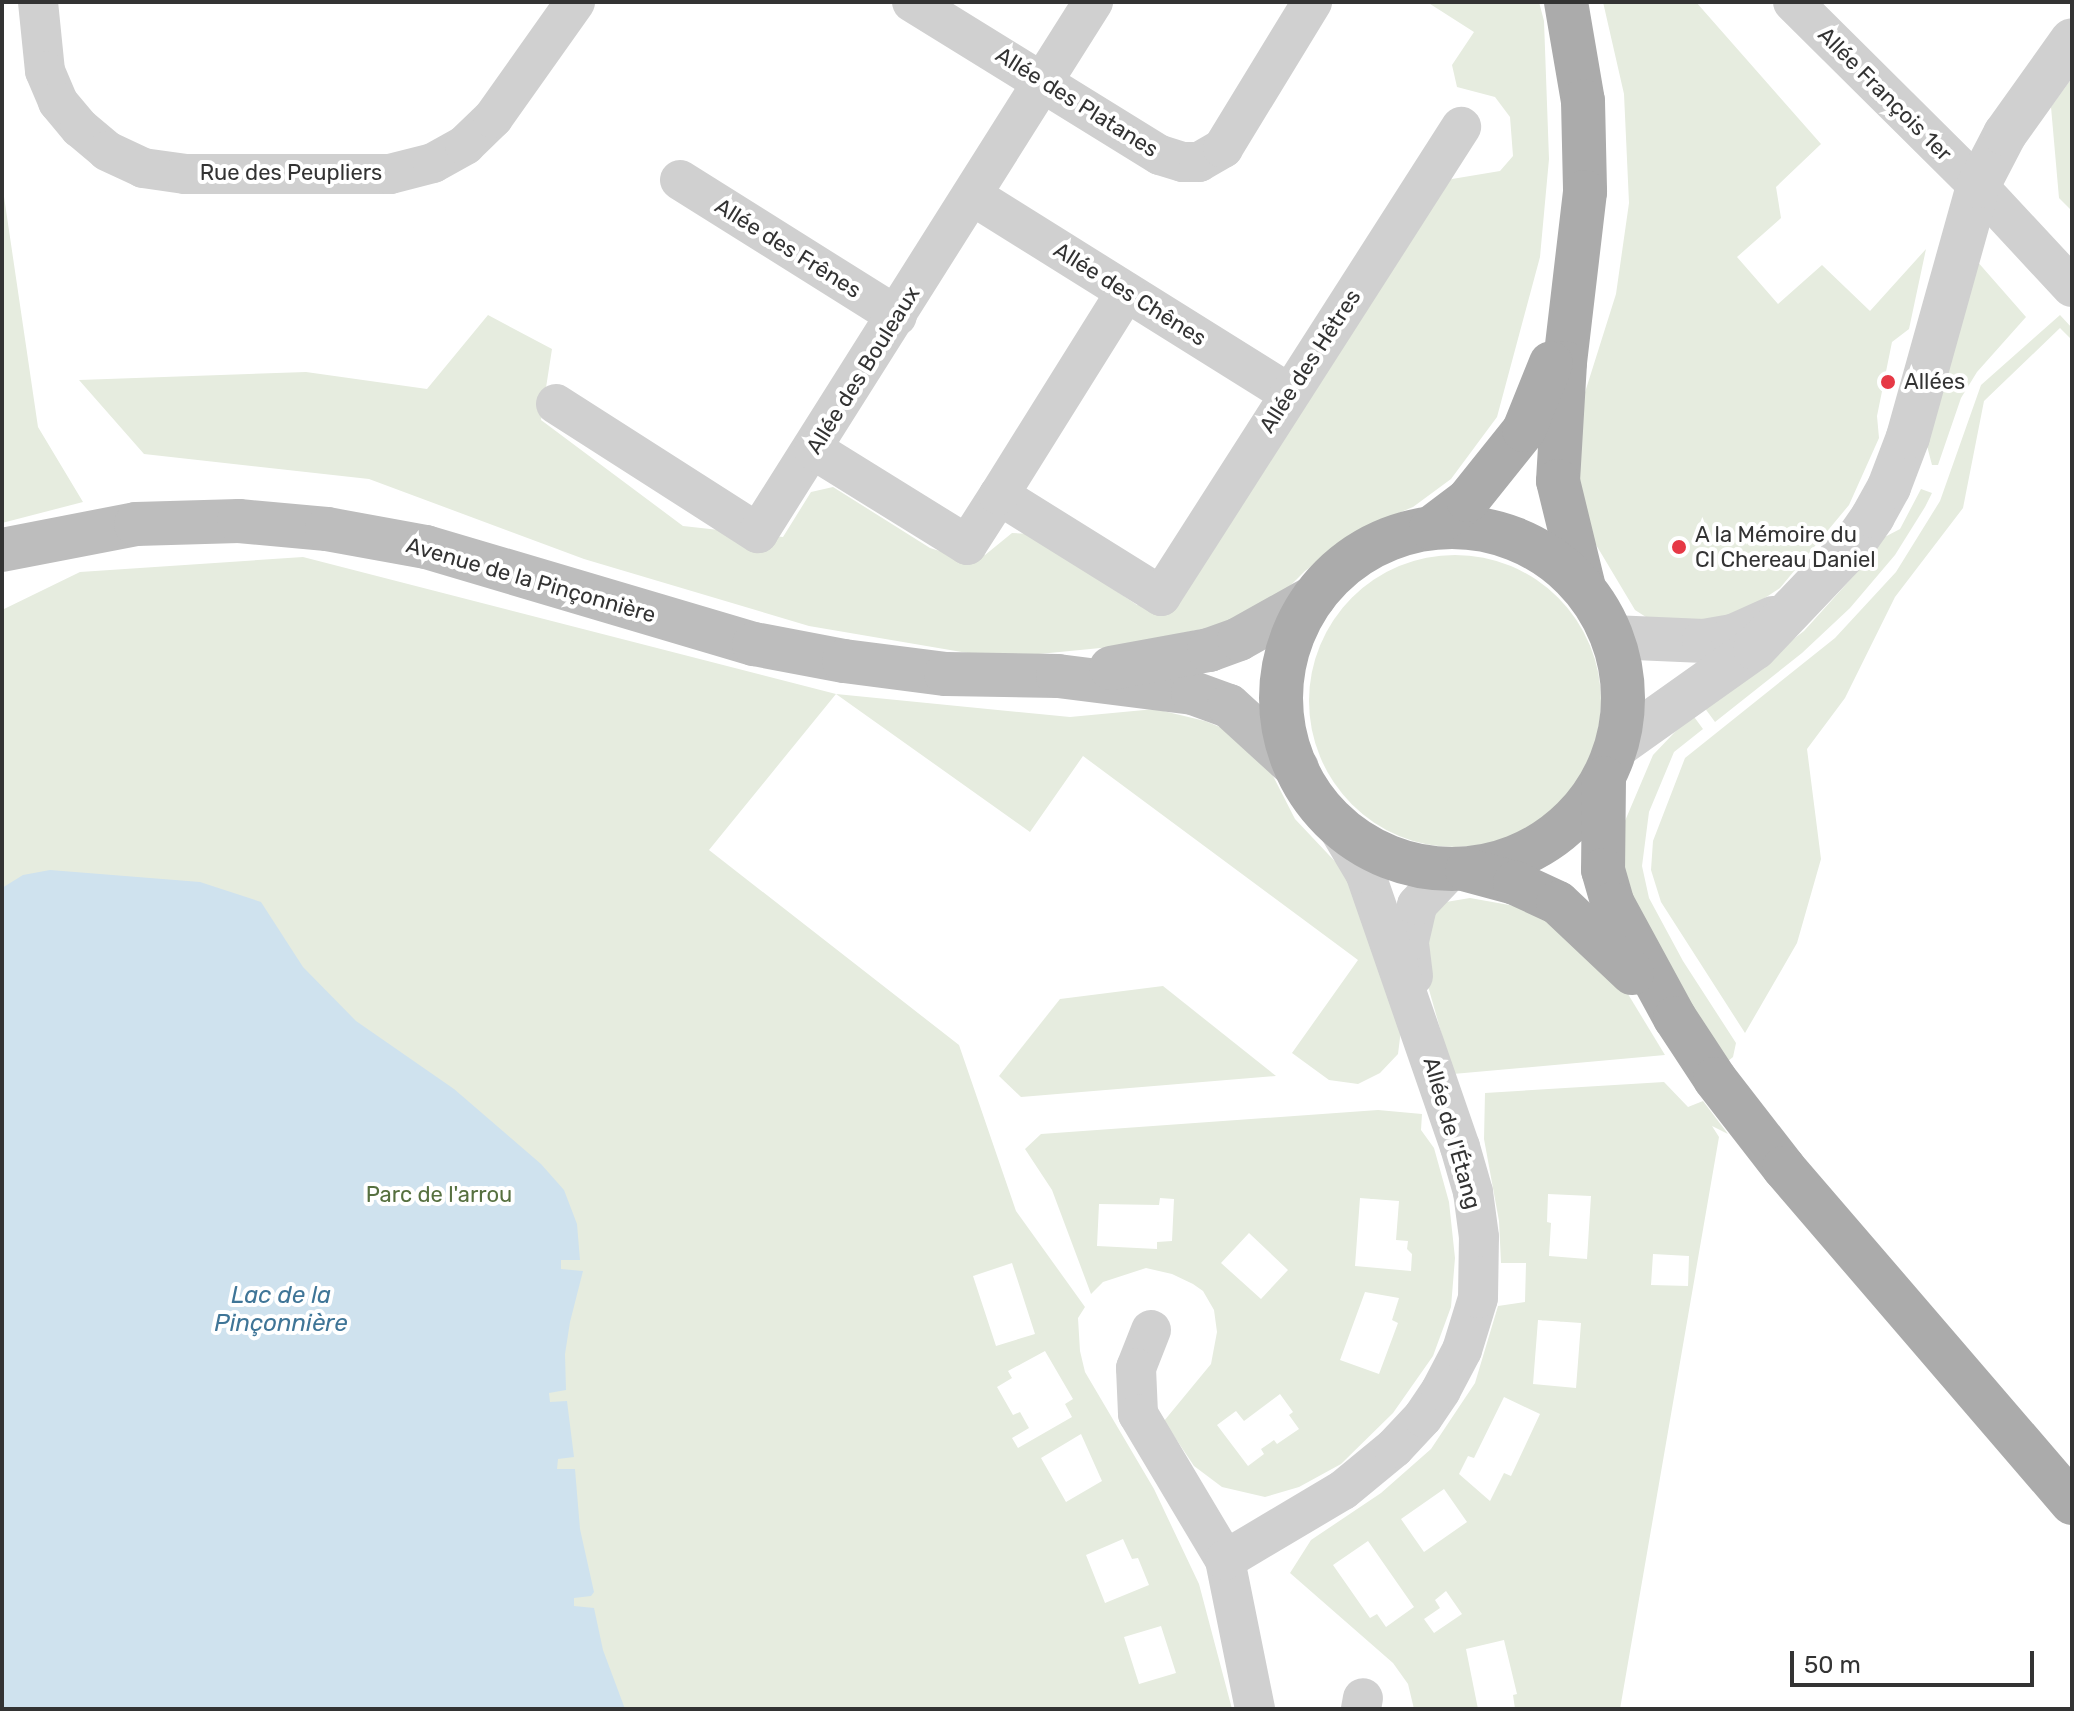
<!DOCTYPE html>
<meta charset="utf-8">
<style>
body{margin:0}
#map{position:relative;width:2074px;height:1711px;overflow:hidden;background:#fff;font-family:Rubik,sans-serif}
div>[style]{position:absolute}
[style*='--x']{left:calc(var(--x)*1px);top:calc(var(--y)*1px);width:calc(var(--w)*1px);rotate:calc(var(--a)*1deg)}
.green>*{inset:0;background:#e6ecdf}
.round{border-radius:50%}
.water>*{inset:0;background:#cfe2ee}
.minor>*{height:40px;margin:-20px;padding:0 20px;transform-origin:20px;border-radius:20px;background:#d0d0d0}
.tertiary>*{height:44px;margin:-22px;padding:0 22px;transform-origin:22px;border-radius:22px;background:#d0d0d0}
.secondary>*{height:44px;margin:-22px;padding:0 22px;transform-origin:22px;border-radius:22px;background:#bdbdbd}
.primary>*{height:44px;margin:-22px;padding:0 22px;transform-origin:22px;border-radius:22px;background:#ababab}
.primary>.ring{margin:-22px;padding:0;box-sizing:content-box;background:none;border:44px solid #ababab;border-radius:50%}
.dots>*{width:22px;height:22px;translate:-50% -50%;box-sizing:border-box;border:4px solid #fff;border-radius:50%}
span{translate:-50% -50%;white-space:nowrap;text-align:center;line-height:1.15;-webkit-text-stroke:8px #fff;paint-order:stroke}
.street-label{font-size:22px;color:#333}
.poi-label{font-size:22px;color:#333}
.left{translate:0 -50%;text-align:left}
.park-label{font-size:22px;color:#56703f}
.water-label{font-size:24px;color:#3f7597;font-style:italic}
.frame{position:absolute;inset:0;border:4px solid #333;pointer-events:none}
.scale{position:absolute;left:1790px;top:1651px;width:244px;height:36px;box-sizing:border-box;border:4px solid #333;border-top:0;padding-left:10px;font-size:24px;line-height:28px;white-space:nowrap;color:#333;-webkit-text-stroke:6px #fff;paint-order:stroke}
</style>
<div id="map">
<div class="green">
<div style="clip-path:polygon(1427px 2px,1539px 2px,1544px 21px,1549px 159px,1540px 257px,1497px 417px,1451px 479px,1413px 507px,1362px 528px,1305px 571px,1259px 617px,1121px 646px,997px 658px,809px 626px,584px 559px,369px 479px,144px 454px,79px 380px,306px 372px,427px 389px,488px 315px,552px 349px,541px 420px,683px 526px,783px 537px,811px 492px,833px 487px,930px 548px,959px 557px,985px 555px,1012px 533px,1032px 534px,1137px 605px,1154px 606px,1432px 187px,1452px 179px,1500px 171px,1513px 156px,1510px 117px,1495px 97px,1457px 87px,1452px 65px,1474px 32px)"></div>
<div style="clip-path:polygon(1603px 2px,1696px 2px,1821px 144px,1776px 187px,1781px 218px,1737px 257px,1778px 304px,1822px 265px,1870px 311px,1926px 249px,1909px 329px,1892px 342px,1877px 416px,1879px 438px,1849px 505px,1780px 588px,1730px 621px,1660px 626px,1635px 610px,1583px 523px,1575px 424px,1616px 294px,1629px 203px,1624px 94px)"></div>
<div style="clip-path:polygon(2072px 78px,2072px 211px,2059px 198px,2051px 107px)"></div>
<div style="clip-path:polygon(2px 183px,38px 427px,83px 502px,2px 523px)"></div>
<div style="clip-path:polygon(1976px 260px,2026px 317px,1977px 372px,1961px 398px,1938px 465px,1932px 465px,1926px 442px)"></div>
<div style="clip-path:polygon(2060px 315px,2072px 328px,2072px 340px,2060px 328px,1984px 401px,1963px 508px,1895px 597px,1845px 698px,1807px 749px,1821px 859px,1797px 943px,1745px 1033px,1661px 902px,1651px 870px,1653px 841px,1685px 758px,1835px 638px,1896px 572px,1940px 501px,1981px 385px)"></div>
<div style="clip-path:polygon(1921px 489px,1932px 493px,1925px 507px,1895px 555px,1850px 608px,1802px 653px,1715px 722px,1704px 707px,1804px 631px,1859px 570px,1879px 540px,1900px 529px)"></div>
<div class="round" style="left:1309px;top:555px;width:292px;height:292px"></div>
<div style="clip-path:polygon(evenodd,303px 557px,836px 694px,1070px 717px,1155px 709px,1205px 721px,1242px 736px,1271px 772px,1295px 819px,1344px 871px,1402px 1022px,1398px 1054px,1380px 1073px,1358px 1084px,1329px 1080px,1292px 1053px,1358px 960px,1083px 756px,1030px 832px,836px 694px,709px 850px,959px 1045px,1016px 1211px,1085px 1307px,1078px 1318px,1080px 1351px,1085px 1372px,1154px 1489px,1199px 1584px,1232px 1709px,2px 1709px,2px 610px,80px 572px,303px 557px,1012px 1263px,1035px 1334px,996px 1346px,973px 1276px,1012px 1263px,303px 557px,1045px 1351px,1073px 1399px,1065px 1404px,1072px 1417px,1018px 1448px,1012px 1438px,1029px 1428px,1020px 1412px,1013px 1415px,997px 1387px,1012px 1378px,1008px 1371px,1045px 1351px,303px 557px,1081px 1434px,1102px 1481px,1066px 1502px,1041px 1458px,1081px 1434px,303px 557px,1123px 1539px,1132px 1559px,1138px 1558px,1149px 1585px,1105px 1603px,1086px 1555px,1123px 1539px,303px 557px,1161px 1626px,1176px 1673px,1139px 1684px,1124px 1637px,1161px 1626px)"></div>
<div style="clip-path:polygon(1692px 714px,1703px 729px,1674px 752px,1649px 812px,1642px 866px,1649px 898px,1683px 961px,1736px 1043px,1733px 1057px,1727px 1062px,1634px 928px,1619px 835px,1653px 755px)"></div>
<div style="clip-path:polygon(1470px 898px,1538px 910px,1617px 976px,1665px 1055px,1453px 1074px,1418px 951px,1428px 905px)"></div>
<div style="clip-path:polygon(1163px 986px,1276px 1076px,1021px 1097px,999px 1076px,1060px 999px)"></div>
<div style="clip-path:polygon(evenodd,1664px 1082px,1688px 1107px,1703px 1101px,1728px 1134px,1712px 1126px,1719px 1137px,1620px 1709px,1515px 1709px,1513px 1695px,1517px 1694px,1504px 1640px,1466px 1649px,1478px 1709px,1414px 1709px,1408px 1684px,1393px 1663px,1290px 1573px,1311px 1540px,1381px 1493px,1431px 1449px,1475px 1383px,1498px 1306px,1525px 1302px,1526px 1263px,1501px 1263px,1499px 1221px,1484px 1139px,1485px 1093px,1664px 1082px,1548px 1194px,1591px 1196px,1587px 1259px,1549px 1256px,1551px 1223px,1547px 1222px,1548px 1194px,1664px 1082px,1653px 1254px,1689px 1256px,1688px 1286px,1651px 1285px,1653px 1254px,1664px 1082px,1538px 1320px,1581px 1323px,1576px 1388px,1533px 1384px,1538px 1320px,1664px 1082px,1504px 1397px,1540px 1414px,1511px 1476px,1504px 1473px,1490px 1501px,1459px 1474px,1468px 1456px,1474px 1458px,1504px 1397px,1664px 1082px,1444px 1489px,1467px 1522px,1424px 1552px,1401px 1519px,1444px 1489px,1664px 1082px,1368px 1541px,1414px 1607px,1386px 1627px,1377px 1614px,1370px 1618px,1333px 1565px,1368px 1541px,1664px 1082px,1446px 1591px,1462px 1614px,1434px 1633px,1424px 1619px,1440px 1608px,1435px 1600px,1446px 1591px)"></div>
<div style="clip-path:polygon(evenodd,1378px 1110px,1422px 1114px,1421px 1130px,1434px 1148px,1449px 1202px,1455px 1258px,1451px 1307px,1433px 1356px,1393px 1413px,1341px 1464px,1299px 1487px,1265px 1497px,1222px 1487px,1194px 1466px,1164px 1421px,1211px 1364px,1217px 1332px,1214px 1310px,1203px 1291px,1193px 1284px,1172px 1274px,1146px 1268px,1103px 1282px,1091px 1294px,1052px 1190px,1025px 1149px,1041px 1134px,1378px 1110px,1160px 1198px,1174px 1199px,1172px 1241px,1157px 1242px,1157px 1249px,1097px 1246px,1099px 1204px,1159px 1205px,1160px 1198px,1378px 1110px,1360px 1198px,1399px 1201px,1396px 1240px,1408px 1241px,1407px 1249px,1412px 1254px,1411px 1271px,1355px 1266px,1360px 1198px,1378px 1110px,1249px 1233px,1288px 1270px,1261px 1299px,1221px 1263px,1249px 1233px,1378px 1110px,1365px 1292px,1399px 1298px,1392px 1320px,1398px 1323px,1379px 1374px,1340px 1360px,1365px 1292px,1378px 1110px,1280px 1394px,1293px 1412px,1289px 1415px,1299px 1429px,1277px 1444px,1274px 1440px,1261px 1449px,1264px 1454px,1248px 1466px,1217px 1425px,1236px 1411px,1244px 1421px,1280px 1394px)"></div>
</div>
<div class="water">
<div style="clip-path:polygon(50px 870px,200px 882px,261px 902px,303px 967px,356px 1021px,454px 1089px,541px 1164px,564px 1190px,577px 1224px,580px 1260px,561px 1260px,561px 1269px,583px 1271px,570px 1322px,565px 1354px,566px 1390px,549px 1393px,550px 1402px,567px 1401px,574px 1457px,558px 1459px,557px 1469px,575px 1469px,580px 1529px,594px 1592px,591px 1596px,574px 1598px,574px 1606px,594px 1608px,603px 1650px,625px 1709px,2px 1709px,2px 888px,23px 875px)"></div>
</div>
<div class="minor">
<div style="--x:38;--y:2;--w:69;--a:84.2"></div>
<div style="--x:45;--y:71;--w:34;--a:67"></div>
<div style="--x:58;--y:102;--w:34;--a:50"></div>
<div style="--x:80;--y:128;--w:35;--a:40"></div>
<div style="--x:107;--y:151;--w:40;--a:25"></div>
<div style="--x:143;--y:168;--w:42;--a:8.1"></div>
<div style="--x:185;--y:174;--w:205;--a:0"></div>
<div style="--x:390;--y:174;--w:44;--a:-14.3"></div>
<div style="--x:433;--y:163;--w:37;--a:-29"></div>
<div style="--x:465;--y:145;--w:39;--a:-44"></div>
<div style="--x:493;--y:118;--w:142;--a:-54.7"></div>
<div style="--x:912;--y:2;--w:291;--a:31.7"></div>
<div style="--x:1160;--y:155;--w:24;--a:17"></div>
<div style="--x:1183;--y:162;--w:16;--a:0"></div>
<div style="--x:1199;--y:162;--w:28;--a:-30"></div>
<div style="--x:1223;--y:148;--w:171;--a:-58.6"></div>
<div style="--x:1793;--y:2;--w:261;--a:44.8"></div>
<div style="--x:1978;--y:186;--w:138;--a:47.1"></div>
<div style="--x:680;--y:180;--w:256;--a:32.1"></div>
<div style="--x:973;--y:196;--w:372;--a:32"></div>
<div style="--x:556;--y:404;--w:240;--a:32.6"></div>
<div style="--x:758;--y:533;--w:628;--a:-57.75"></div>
<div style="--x:814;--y:450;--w:180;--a:31.8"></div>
<div style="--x:967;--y:545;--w:59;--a:-57.4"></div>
<div style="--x:999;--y:495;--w:191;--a:31.9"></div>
<div style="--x:1161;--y:596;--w:557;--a:-57.39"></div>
<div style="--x:999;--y:495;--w:239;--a:-58"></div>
<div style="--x:1413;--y:976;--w:35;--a:-97"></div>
<div style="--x:1409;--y:941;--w:37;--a:-77"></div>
<div style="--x:1417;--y:905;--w:50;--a:-46.6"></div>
<div style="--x:1151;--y:1330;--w:41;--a:111.5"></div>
<div style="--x:1136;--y:1368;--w:46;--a:87.5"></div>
<div style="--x:1138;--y:1414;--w:170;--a:59.2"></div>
<div style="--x:1225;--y:1560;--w:152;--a:78.6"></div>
<div style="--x:1225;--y:1560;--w:137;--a:-30.7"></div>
<div style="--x:1343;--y:1490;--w:66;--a:-39.5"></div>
<div style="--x:1394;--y:1448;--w:42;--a:-46.9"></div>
<div style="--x:1423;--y:1417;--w:32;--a:-56"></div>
<div style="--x:1441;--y:1390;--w:45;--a:-62.3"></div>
<div style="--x:1462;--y:1350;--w:54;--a:-72.9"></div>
<div style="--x:1478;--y:1298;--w:61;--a:-89.1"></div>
<div style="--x:1479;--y:1237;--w:45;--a:-97.6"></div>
<div style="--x:1473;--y:1192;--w:47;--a:-106.1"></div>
<div style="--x:1460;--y:1147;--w:290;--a:-109.1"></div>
<div style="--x:1365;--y:873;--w:61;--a:-120.8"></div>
<div style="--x:1361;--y:1709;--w:11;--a:-80"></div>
</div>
<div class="tertiary">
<div style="--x:1612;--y:637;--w:92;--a:2.5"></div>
<div style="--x:1704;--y:641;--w:29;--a:-10"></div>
<div style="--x:1733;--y:636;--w:44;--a:-24.2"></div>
<div style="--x:1617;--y:746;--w:169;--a:-35.4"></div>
<div style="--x:1755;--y:648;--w:142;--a:-46.4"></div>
<div style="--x:1853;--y:545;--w:35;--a:-55"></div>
<div style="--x:1873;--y:516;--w:33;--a:-61"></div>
<div style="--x:1889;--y:487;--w:53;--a:-69.2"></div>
<div style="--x:1908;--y:437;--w:261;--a:-74.4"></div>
<div style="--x:1978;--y:186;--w:59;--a:-62.6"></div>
<div style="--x:2005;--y:134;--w:115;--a:-54.5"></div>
</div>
<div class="secondary">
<div style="--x:2;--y:550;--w:136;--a:-11"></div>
<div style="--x:136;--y:524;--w:103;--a:-1.7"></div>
<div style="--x:239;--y:521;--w:88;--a:5.2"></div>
<div style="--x:327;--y:529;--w:101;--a:10.3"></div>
<div style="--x:426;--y:547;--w:342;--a:16.5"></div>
<div style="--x:754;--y:644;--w:92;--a:10.7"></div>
<div style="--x:844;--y:661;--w:103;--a:7.3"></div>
<div style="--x:946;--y:674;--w:112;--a:1"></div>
<div style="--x:1058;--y:676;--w:136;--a:7.2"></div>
<div style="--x:1193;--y:693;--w:38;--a:20"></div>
<div style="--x:1229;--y:706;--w:92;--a:42.4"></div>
<div style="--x:1111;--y:668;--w:100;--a:-10.4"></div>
<div style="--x:1209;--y:650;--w:32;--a:-20"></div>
<div style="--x:1239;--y:639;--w:86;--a:-29.2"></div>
</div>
<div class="primary">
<div style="--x:1566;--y:2;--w:100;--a:80.3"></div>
<div style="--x:1583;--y:101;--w:91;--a:88.7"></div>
<div style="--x:1585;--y:192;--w:172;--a:96.7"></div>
<div style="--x:1565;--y:363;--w:118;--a:93.4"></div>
<div style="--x:1558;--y:481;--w:110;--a:76.3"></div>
<div class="ring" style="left:1281px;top:527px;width:298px;height:298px"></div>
<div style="--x:1431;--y:528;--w:46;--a:-37.1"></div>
<div style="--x:1468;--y:500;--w:90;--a:-51.3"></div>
<div style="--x:1524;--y:430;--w:72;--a:-68.1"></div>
<div style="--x:1604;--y:778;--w:92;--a:90.6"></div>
<div style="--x:1603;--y:870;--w:35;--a:74"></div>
<div style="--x:1613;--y:904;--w:130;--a:61.5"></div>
<div style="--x:1675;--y:1018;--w:73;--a:56.7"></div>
<div style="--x:1715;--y:1079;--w:113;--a:52.2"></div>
<div style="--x:1784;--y:1168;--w:442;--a:49.3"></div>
<div style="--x:1467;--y:870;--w:50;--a:15.2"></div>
<div style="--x:1515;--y:883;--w:47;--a:24.9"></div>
<div style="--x:1558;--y:903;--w:102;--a:43.4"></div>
</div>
<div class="dots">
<div style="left:1888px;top:382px;background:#e63946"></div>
<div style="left:1679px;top:547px;background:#e63946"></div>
</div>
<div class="street-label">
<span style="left:1885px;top:94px;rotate:45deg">Allée François 1er</span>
<span style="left:1077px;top:102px;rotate:32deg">Allée des Platanes</span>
<span style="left:291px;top:173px">Rue des Peupliers</span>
<span style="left:788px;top:248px;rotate:32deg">Allée des Frênes</span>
<span style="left:1130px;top:294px;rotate:32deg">Allée des Chênes</span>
<span style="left:1310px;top:361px;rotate:-57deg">Allée des Hêtres</span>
<span style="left:863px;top:370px;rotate:-58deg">Allée des Bouleaux</span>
<span style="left:531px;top:580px;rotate:16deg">Avenue de la Pinçonnière</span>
<span style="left:1452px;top:1133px;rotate:74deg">Allée de l'Étang</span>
</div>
<div class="poi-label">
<span class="left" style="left:1904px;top:382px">Allées</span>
<span class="left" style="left:1695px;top:547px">A la Mémoire du<br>Cl Chereau Daniel</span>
</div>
<div class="park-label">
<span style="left:439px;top:1195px">Parc de l'arrou</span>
</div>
<div class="water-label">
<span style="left:281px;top:1310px">Lac de la<br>Pinçonnière</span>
</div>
<div class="frame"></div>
<div class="scale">50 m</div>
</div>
